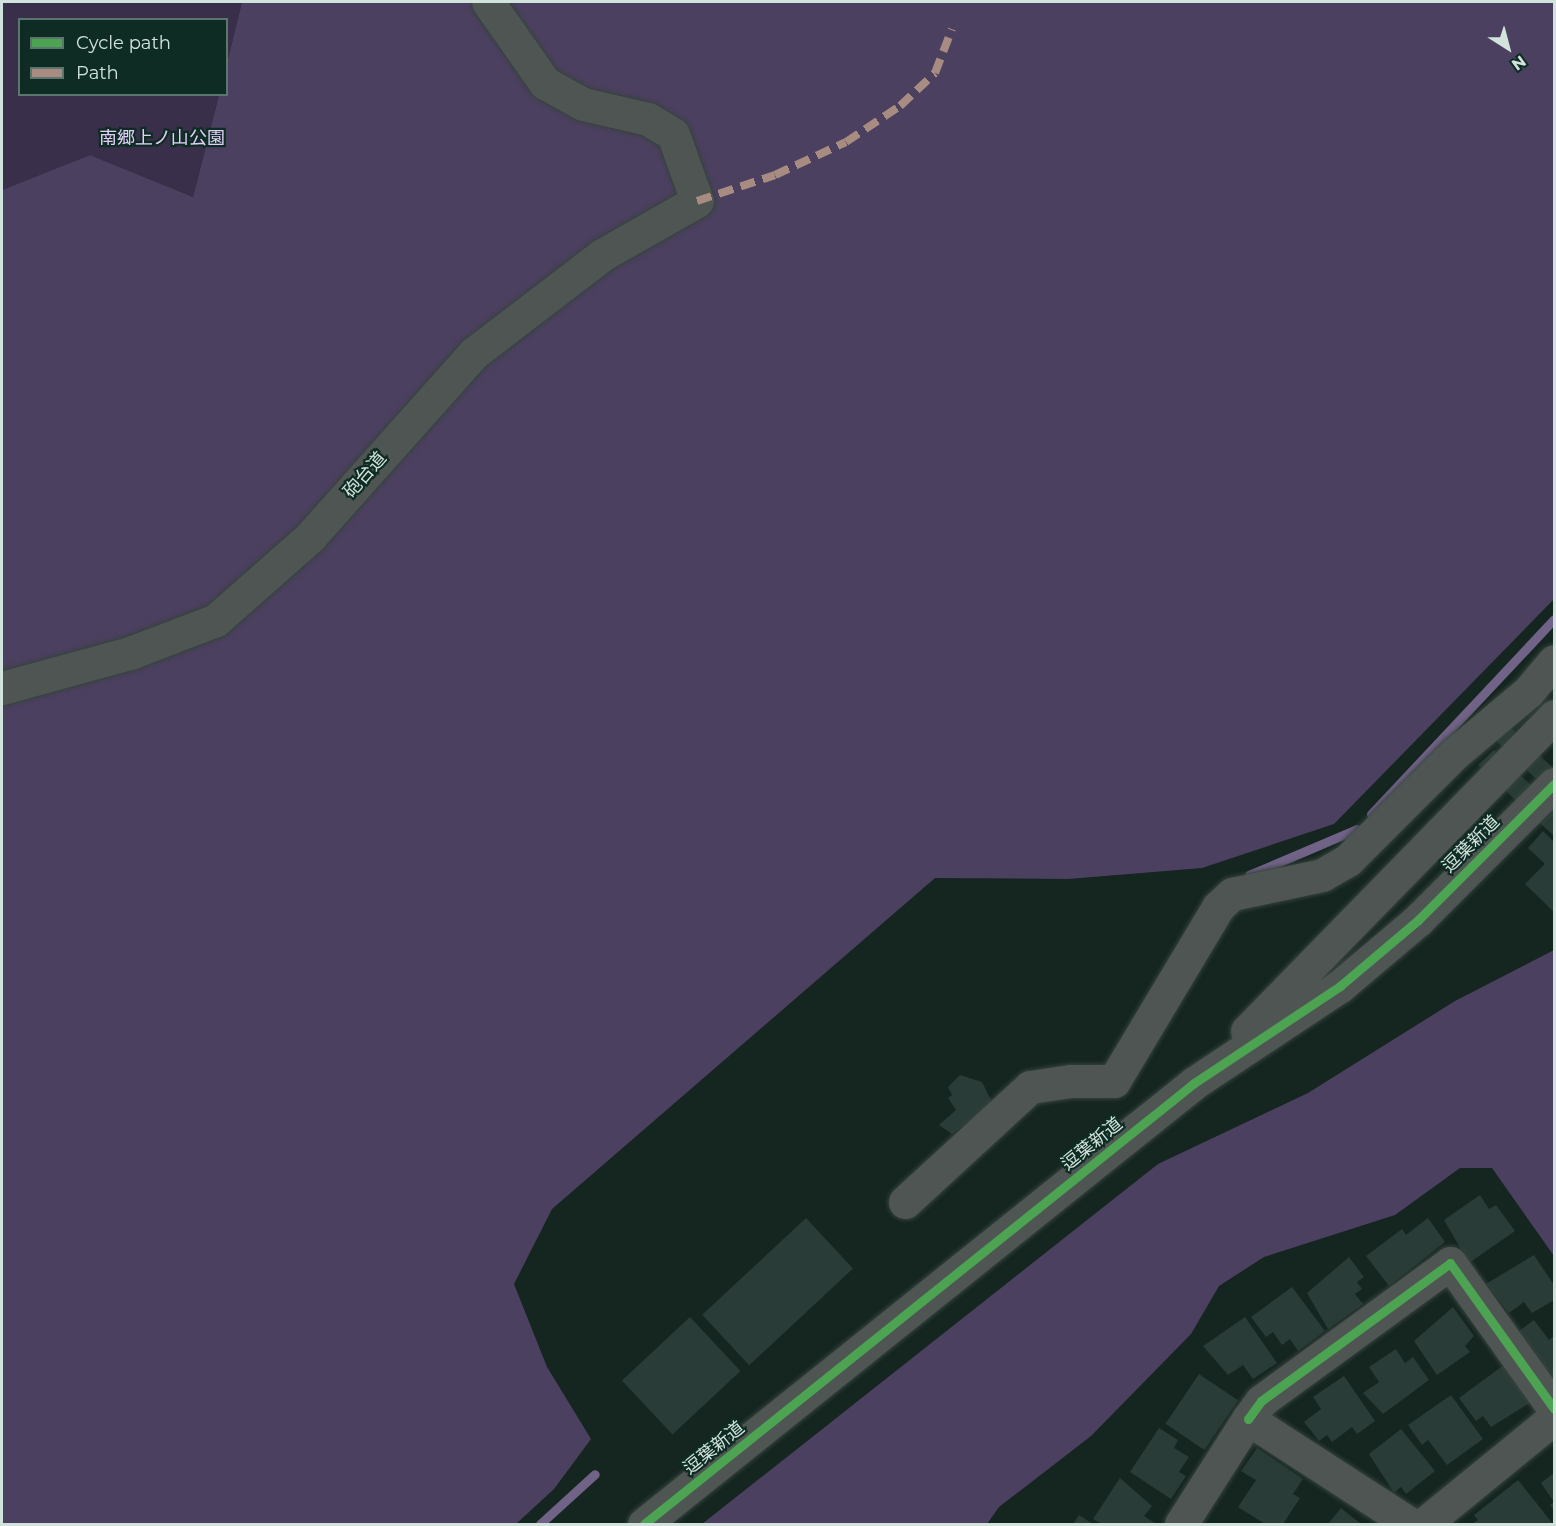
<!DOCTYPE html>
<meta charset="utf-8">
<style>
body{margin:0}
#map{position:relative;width:1556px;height:1526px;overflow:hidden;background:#152520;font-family:Montserrat,"Noto Sans JP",sans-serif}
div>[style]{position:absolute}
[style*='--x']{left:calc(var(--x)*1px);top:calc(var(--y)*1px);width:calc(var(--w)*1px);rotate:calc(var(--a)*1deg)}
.green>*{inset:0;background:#3a2f4b}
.forest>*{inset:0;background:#4c4060}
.stream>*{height:9px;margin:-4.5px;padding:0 4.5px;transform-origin:4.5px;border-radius:4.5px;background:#716287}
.building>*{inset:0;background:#2a3c37;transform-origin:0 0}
.roads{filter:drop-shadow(0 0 2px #35423d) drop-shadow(0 0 2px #35423d)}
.minor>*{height:33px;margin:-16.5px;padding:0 16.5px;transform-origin:16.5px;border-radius:16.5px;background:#4f5553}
.quiet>*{height:8px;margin-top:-4px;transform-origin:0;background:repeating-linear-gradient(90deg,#a88b81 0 15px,transparent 0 23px)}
.cycleway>*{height:9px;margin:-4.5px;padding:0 4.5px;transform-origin:4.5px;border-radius:4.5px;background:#4ca352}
span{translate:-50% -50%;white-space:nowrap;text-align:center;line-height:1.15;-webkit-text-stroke:4.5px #0e2c23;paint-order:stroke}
.park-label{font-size:18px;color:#e1cff8}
.street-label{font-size:18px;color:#d2e3dd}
.frame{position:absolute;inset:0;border:3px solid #d2e3dd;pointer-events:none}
.legend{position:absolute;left:18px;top:18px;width:210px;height:78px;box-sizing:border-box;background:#0e2c23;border:2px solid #5c756d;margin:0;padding:8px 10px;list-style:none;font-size:18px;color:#d2e3dd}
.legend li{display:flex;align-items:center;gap:12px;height:30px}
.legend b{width:30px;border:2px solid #5c756d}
.north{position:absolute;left:1478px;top:18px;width:60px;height:60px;-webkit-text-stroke:4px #0e2c23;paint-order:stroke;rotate:144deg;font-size:16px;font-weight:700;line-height:24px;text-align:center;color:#d2e3dd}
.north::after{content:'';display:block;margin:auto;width:21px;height:27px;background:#d2e3dd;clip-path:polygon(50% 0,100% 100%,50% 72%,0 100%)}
</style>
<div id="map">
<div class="green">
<div style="clip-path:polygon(2px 2px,242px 2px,227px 63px,226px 20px,20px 20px,20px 94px,219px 95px,193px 197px,90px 155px,2px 190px)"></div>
</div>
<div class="forest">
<div style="clip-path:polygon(242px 2px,1554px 2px,1554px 599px,1334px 824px,1202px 868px,1068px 879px,935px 878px,552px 1209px,514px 1284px,547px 1367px,591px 1439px,554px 1489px,516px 1524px,2px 1524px,2px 190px,90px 155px,193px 197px,219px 95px,226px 94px,227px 63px)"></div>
<div style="clip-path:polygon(1554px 950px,1554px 1256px,1492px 1168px,1460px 1168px,1395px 1215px,1264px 1257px,1219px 1286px,1191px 1334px,1091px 1436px,999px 1507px,987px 1524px,702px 1524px,1158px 1164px,1308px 1093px,1455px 1001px)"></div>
</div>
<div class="stream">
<div style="--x:1371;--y:814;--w:267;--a:-46.8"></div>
<div style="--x:1249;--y:875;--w:117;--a:-23.1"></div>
<div style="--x:540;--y:1524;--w:74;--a:-42.3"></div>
</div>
<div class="building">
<div style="clip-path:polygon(1506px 723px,1554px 769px,1554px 796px,1493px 738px)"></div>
<div style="clip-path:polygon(1494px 750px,1554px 807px,1554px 836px,1478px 765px)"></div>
<div style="clip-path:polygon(1543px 831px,1554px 842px,1554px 912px,1525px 884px,1545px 864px,1528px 848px)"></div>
<div style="clip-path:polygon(960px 1075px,982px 1082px,993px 1104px,952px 1134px,939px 1125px,956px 1110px,948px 1098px,952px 1095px,948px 1087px)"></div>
<div style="clip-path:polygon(1480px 1195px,1489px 1209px,1496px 1205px,1515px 1231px,1469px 1263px,1444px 1220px)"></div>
<div style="left:806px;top:1218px;width:69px;height:142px;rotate:47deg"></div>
<div style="clip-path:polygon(1428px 1218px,1445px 1242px,1389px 1286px,1366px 1256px,1402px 1229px,1406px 1235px)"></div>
<div style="clip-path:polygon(1534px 1255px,1554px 1285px,1554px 1300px,1532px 1313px,1524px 1302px,1509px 1313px,1486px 1284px)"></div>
<div style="clip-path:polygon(1349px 1257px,1364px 1277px,1357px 1282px,1362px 1289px,1355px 1294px,1363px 1304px,1328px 1329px,1307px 1293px)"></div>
<div style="clip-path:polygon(1292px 1287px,1325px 1331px,1298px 1351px,1290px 1339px,1282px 1345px,1273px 1332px,1266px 1337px,1251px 1317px)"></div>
<div style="clip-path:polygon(1453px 1307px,1474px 1336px,1465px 1346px,1470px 1352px,1437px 1375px,1414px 1341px)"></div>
<div style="left:690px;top:1317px;width:74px;height:93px;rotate:47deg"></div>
<div style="clip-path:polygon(1245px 1317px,1277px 1363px,1253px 1379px,1243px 1365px,1228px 1375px,1203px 1346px)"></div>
<div style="clip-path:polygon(1534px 1320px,1549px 1340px,1554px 1336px,1554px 1381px,1519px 1331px)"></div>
<div style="clip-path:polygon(1396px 1349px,1405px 1363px,1413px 1357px,1429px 1380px,1383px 1414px,1363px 1393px,1379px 1382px,1369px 1367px)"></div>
<div style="clip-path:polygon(1504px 1365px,1531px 1402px,1491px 1427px,1483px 1416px,1476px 1421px,1459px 1398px)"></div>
<div style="left:1199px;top:1374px;width:47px;height:60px;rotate:34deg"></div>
<div style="clip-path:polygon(1344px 1376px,1375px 1421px,1357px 1434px,1352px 1427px,1332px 1442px,1327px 1435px,1319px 1441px,1304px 1422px,1321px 1409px,1313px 1397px)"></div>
<div style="clip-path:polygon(1451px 1395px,1483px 1439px,1447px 1465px,1428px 1440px,1422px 1445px,1408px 1425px)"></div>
<div style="clip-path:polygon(1159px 1428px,1178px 1440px,1174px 1448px,1189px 1457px,1179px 1472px,1186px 1476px,1171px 1499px,1130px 1472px)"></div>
<div style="clip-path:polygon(1401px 1429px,1435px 1471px,1406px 1494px,1401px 1487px,1394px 1493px,1369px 1454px)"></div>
<div style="clip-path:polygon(1257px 1448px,1303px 1479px,1293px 1494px,1300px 1498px,1283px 1524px,1265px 1524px,1238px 1507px,1256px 1480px,1241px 1471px)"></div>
<div style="clip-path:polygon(1554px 1473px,1554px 1511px,1550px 1505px,1554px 1502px,1541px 1483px)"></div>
<div style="clip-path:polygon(1120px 1478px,1152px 1506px,1144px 1516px,1156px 1524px,1102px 1524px,1093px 1519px)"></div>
<div style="clip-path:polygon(1518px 1480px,1553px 1524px,1472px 1524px,1478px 1520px,1474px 1515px)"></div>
<div style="clip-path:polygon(1341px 1508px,1361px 1524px,1328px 1524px)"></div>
<div style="clip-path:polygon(1079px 1515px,1093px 1524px,1073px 1524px)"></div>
</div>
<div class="roads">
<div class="minor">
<div style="--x:2;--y:688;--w:133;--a:-15.3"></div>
<div style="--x:130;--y:653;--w:92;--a:-21"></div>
<div style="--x:216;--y:620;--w:125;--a:-41.4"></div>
<div style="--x:310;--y:537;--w:246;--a:-48.3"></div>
<div style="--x:474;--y:353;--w:161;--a:-37.4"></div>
<div style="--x:602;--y:255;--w:109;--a:-29.6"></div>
<div style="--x:697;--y:201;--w:71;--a:-109.7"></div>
<div style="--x:673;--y:134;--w:29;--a:-149"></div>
<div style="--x:648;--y:119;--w:67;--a:-167"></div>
<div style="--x:583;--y:104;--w:43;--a:-151.1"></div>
<div style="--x:545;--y:83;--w:99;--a:-125.1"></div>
<div style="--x:1247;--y:1031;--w:440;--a:-45.7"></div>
<div style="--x:905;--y:1202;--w:170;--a:-42.6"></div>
<div style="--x:1030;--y:1087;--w:40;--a:-8.5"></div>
<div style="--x:1070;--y:1081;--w:44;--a:0"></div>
<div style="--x:1114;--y:1081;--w:203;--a:-59.1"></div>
<div style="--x:1218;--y:907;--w:19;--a:-43"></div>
<div style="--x:1232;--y:894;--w:92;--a:-11.9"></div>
<div style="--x:1322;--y:875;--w:30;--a:-30"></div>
<div style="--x:1348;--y:860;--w:150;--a:-45"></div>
<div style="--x:1454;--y:754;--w:97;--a:-40"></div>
<div style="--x:1528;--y:692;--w:40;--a:-50"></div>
<div style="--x:1248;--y:1419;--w:22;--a:-54"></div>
<div style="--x:1261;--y:1401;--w:234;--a:-36.1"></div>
<div style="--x:1450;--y:1263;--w:179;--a:54.5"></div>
<div style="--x:644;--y:1524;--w:705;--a:-38.72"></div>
<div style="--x:1194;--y:1083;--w:175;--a:-33.6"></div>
<div style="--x:1340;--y:986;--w:102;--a:-40.2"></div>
<div style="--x:1418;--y:920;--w:192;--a:-45"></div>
<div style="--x:1181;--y:1524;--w:125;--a:-57.5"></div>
<div style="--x:1248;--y:1419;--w:193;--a:32.9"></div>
<div style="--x:1424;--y:1524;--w:168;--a:-39.2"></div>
</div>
</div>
<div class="quiet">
<div style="--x:697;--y:201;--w:82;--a:-18.4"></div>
<div style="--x:775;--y:175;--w:78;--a:-24.9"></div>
<div style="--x:846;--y:142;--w:65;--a:-33.7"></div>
<div style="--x:900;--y:106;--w:48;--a:-43.3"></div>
<div style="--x:935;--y:73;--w:47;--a:-68.9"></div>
</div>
<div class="cycleway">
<div style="--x:1248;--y:1419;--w:22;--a:-54"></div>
<div style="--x:1261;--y:1401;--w:234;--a:-36.1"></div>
<div style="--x:1450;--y:1263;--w:179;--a:54.5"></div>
<div style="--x:644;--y:1524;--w:705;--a:-38.72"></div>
<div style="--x:1194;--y:1083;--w:175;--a:-33.6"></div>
<div style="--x:1340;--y:986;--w:102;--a:-40.2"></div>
<div style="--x:1418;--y:920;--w:192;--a:-45"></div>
</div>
<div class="park-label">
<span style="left:162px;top:138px">南郷上ノ山公園</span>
</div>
<div class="street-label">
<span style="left:365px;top:475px;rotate:-49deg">砲台道</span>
<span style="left:1471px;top:844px;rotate:-45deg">逗葉新道</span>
<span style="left:1092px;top:1144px;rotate:-39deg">逗葉新道</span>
<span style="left:714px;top:1448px;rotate:-39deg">逗葉新道</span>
</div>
<div class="frame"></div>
<ul class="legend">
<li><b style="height:8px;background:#4ca352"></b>Cycle path</li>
<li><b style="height:8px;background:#a88b81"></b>Path</li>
</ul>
<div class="north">N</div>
</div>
